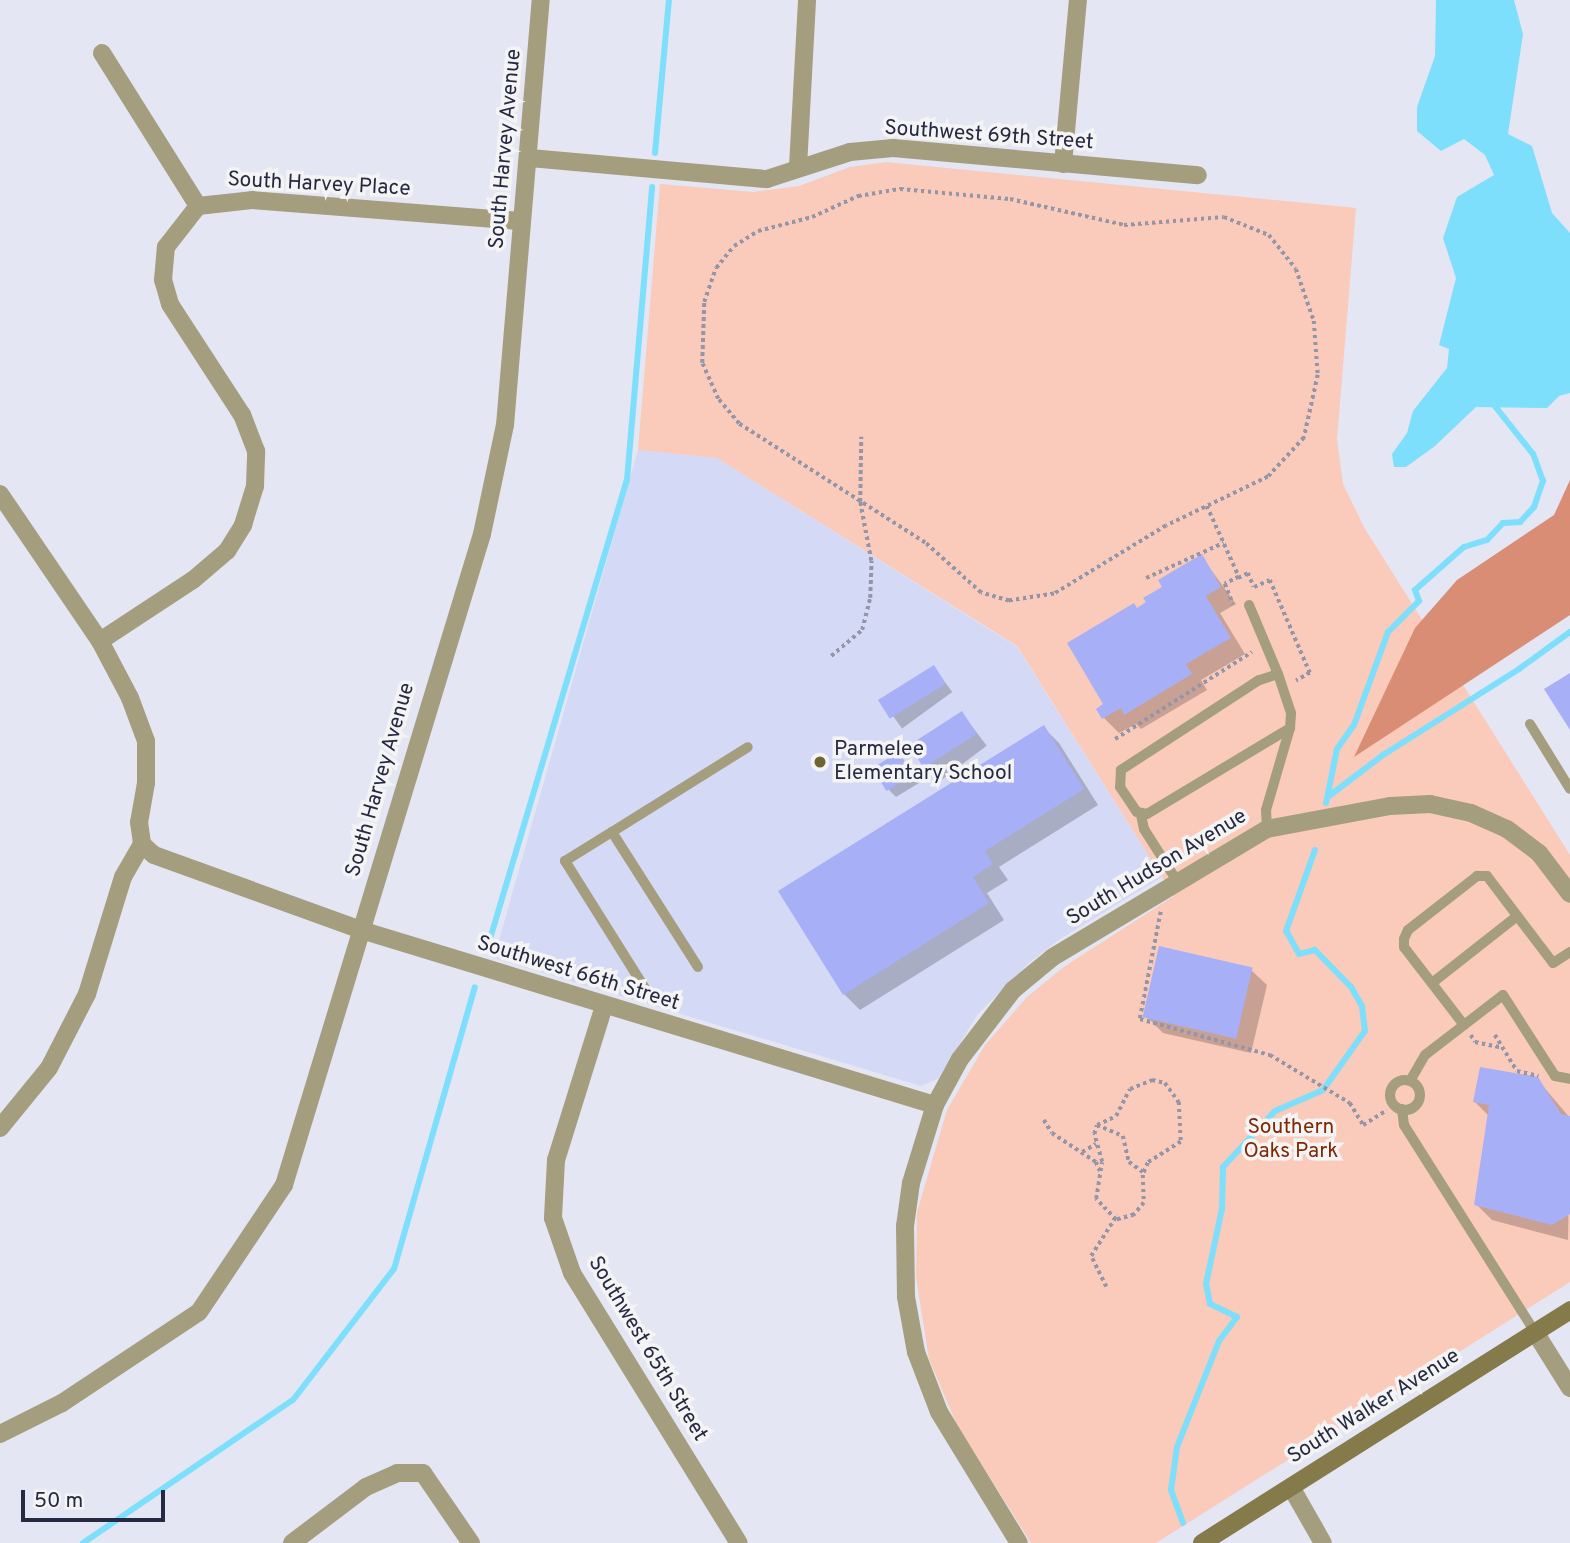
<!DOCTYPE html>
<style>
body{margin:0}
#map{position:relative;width:1570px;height:1543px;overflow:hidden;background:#e4e6f4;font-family:Overpass,sans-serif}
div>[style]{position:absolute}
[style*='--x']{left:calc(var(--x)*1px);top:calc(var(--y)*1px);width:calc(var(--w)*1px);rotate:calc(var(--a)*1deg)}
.built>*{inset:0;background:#d4d9f5}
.green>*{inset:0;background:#facaba}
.forest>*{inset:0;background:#d98d75}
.water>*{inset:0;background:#7ddffb}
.shadow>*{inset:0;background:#0003;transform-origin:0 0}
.stream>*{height:6px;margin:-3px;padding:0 3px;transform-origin:3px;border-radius:3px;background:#7ddffb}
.building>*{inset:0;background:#a7b0f6;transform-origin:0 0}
.path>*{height:3.5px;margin-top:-1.75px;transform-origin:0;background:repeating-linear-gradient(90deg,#9395a8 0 3.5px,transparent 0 7px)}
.lane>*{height:10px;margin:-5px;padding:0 5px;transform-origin:5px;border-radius:5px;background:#a49e7e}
.lane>.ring{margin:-5px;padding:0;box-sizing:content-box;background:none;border:10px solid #a49e7e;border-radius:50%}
.street>*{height:18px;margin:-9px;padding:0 9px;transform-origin:9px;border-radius:9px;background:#a49e7e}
.secondary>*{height:18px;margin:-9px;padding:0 9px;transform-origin:9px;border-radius:9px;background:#847a4a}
.dots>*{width:19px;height:19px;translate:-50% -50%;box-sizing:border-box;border:4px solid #f4f4f4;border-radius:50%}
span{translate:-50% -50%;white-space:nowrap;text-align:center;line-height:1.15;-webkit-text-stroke:7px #f4f4f4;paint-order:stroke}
.street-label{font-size:21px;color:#262942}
.poi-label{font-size:21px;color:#262942}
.left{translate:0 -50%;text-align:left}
.park-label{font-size:21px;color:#802703}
.scale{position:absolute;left:21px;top:1490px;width:144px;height:32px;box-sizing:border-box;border:4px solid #262942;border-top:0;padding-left:9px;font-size:21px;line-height:24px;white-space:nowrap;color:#262942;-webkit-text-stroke:5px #f4f4f4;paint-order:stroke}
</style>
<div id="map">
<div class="built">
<div style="clip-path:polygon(638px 450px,717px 458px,1017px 647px,1162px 877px,1060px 939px,1029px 963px,977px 1015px,939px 1078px,921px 1086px,494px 958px)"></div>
</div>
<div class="green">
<div style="clip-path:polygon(886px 162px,1356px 208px,1337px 439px,1343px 484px,1365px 529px,1570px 855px,1570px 1282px,1156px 1543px,1031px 1543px,957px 1425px,929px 1359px,916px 1277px,917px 1212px,947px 1110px,985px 1045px,1027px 997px,1065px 966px,1174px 896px,1017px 646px,717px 458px,638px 450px,660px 184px,753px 192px,799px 186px,850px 167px)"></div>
</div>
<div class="forest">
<div style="clip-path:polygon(1570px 480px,1570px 615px,1354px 757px,1415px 628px,1457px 580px,1554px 515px)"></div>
</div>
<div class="water">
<div style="clip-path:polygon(1436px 0,1514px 0,1523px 34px,1508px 134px,1532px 146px,1552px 213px,1570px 233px,1570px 393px,1559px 396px,1547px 408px,1476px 407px,1435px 446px,1406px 467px,1394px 467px,1392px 454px,1407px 433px,1413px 411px,1447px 368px,1449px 349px,1439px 345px,1456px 278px,1443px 238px,1457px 197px,1494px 175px,1485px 155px,1464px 139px,1441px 151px,1417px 131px,1417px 107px,1435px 56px)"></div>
</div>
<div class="shadow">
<div style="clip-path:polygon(1201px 556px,1236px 604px,1220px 613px,1245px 654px,1201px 680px,1207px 690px,1141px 729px,1136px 724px,1119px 733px,1104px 718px,1105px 705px,1138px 609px)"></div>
<div style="left:934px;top:667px;width:31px;height:62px;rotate:54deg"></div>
<div style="left:962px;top:713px;width:41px;height:61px;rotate:53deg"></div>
<div style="clip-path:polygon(1043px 727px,1059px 743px,1098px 805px,999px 867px,1008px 880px,987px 893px,1004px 920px,860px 1010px,844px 994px)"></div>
<div style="clip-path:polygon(899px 754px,919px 783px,896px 797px,889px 790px)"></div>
<div style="clip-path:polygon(1251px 970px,1267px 985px,1251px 1053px,1163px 1033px,1147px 1017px)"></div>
<div style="clip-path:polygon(1537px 1079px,1570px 1118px,1568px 1240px,1492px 1220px,1476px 1204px,1489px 1116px,1475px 1102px)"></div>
</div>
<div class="stream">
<div style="--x:655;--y:153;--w:154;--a:-84.8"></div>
<div style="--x:1329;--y:796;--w:68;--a:-37.2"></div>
<div style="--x:1383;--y:755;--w:161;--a:-32.3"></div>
<div style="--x:1519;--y:669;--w:63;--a:-36"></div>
<div style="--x:1326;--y:803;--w:55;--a:-78.5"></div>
<div style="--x:1337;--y:749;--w:29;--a:-55"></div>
<div style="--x:1354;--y:725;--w:99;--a:-69.9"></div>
<div style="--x:1388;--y:632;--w:44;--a:-45"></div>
<div style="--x:1419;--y:601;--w:12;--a:-110"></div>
<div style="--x:1415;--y:590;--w:65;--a:-41.3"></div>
<div style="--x:1464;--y:547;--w:24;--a:-17"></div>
<div style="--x:1487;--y:540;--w:23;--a:-47"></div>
<div style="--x:1503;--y:523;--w:17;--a:-3"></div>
<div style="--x:1520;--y:522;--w:21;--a:-47"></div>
<div style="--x:1534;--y:507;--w:28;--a:-71"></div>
<div style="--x:1543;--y:481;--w:29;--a:-110"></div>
<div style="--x:1533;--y:454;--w:63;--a:-128.5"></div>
<div style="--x:487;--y:949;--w:489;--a:-73.4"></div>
<div style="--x:627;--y:480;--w:294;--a:-85.1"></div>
<div style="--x:1183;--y:1523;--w:35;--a:-110"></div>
<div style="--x:1171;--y:1490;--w:43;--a:-82.1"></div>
<div style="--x:1177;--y:1447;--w:114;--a:-68.4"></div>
<div style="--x:1219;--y:1341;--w:30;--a:-53"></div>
<div style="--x:1237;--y:1317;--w:30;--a:-154"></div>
<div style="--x:1210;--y:1304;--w:20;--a:-101"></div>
<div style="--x:1206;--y:1284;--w:77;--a:-78"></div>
<div style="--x:1222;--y:1209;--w:42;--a:-88.6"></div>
<div style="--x:1223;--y:1167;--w:76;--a:-47.1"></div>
<div style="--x:1275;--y:1111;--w:52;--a:-23.6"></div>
<div style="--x:1323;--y:1090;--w:72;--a:-54.6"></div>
<div style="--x:1365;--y:1031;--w:25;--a:-97"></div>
<div style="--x:1362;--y:1006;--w:22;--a:-120"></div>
<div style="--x:1351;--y:987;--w:52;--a:-134.2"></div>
<div style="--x:1315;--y:950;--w:16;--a:166"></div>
<div style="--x:1299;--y:954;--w:26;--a:-119"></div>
<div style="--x:1286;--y:931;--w:86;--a:-70.3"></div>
<div style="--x:83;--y:1543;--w:254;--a:-34.3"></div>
<div style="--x:293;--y:1400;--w:165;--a:-52.4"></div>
<div style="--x:394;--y:1269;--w:293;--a:-74"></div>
</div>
<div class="building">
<div style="clip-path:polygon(1202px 554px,1221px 587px,1206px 596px,1231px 638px,1186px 664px,1192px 674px,1124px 715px,1121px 708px,1102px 719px,1096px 709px,1103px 704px,1067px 643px,1134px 603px,1137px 608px,1146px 602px,1143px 598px,1162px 587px,1158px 580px)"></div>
<div style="left:934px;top:665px;width:22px;height:66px;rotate:58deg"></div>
<div style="clip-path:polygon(1570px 673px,1570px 730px,1544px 689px)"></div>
<div style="left:962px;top:711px;width:27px;height:63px;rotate:57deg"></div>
<div style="clip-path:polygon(1044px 725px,1084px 789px,985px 851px,993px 864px,973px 877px,989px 903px,843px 995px,778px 891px)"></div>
<div style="left:899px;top:752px;width:27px;height:31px;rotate:59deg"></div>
<div style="left:1159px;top:946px;width:96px;height:73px;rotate:13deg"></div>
<div style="clip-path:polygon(1480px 1067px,1538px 1077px,1561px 1114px,1570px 1116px,1570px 1214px,1552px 1225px,1474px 1205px,1489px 1105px,1473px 1102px)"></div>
</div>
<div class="path">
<div style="--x:900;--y:189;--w:110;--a:5.2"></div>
<div style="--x:1010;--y:199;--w:117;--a:12.8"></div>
<div style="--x:1124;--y:225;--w:100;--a:-4.6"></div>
<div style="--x:1224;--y:217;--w:48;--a:21.8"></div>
<div style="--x:1269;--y:235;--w:43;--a:51.5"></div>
<div style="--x:1296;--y:269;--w:55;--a:70.9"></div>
<div style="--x:1314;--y:321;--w:54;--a:85.8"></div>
<div style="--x:1318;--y:375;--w:65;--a:102.5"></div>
<div style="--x:1304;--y:438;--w:53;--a:132.7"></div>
<div style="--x:1268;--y:477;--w:113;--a:154.3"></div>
<div style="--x:1166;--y:526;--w:131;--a:148.7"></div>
<div style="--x:1054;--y:594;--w:46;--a:171.2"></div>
<div style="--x:1009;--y:601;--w:29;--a:-164"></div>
<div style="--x:981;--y:593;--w:75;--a:-138.2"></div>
<div style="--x:925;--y:543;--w:221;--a:-147.4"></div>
<div style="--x:739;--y:424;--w:33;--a:-130"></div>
<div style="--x:718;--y:399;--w:39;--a:-114"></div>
<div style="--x:702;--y:363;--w:61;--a:-88.1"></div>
<div style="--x:704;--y:302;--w:36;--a:-71"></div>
<div style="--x:716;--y:268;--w:28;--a:-51"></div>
<div style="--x:734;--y:246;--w:28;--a:-32"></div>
<div style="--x:758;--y:231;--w:56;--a:-14.5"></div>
<div style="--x:812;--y:217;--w:51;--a:-24.5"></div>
<div style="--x:858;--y:196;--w:43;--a:-9.5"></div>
<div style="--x:1207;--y:506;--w:78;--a:65.7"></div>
<div style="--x:1239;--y:577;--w:16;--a:153"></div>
<div style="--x:1225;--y:584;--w:22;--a:68"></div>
<div style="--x:1146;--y:578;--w:85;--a:-24.4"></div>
<div style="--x:1238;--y:578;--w:11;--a:-27"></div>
<div style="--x:1248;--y:573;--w:15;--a:67"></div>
<div style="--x:1254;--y:587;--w:17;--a:-24"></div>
<div style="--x:1270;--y:580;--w:101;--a:66.7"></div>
<div style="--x:1310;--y:673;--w:16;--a:150"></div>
<div style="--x:831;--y:656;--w:40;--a:-40"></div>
<div style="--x:862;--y:630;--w:33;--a:-76"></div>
<div style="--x:870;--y:598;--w:37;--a:-88"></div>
<div style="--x:871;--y:561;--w:60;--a:-100.6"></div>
<div style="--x:860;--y:502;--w:65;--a:-89.1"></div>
<div style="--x:1115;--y:739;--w:162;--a:-32.4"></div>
<div style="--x:1161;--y:912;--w:109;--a:101.1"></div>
<div style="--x:1140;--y:1019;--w:135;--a:15.5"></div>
<div style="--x:1270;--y:1055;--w:93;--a:31"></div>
<div style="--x:1350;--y:1103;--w:26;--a:59"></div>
<div style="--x:1363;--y:1125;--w:28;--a:-32"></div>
<div style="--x:1471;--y:1035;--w:8;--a:60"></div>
<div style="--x:1475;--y:1042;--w:29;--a:12"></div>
<div style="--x:1495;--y:1035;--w:42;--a:58.6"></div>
<div style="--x:1517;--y:1071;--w:22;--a:13"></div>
<div style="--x:1152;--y:1080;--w:13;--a:13"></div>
<div style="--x:1165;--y:1083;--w:24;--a:54"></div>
<div style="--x:1179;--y:1102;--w:40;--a:87.1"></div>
<div style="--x:1181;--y:1142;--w:39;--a:148"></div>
<div style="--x:1148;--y:1163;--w:13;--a:113"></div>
<div style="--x:1143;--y:1175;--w:28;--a:88"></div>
<div style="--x:1144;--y:1203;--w:16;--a:130"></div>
<div style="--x:1134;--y:1215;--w:19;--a:164"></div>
<div style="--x:1116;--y:1220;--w:29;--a:-134"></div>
<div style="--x:1096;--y:1199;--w:37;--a:-81"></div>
<div style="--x:1102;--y:1162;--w:29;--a:-106"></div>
<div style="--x:1094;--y:1134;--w:9;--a:-72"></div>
<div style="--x:1097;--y:1125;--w:21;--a:-25"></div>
<div style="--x:1116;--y:1116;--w:30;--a:-63"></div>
<div style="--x:1130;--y:1089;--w:24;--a:-22"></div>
<div style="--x:1044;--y:1120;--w:15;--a:58"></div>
<div style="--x:1052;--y:1133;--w:53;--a:33.4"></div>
<div style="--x:1096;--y:1162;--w:10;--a:66"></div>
<div style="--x:1097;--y:1125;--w:28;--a:23"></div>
<div style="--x:1123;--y:1136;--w:27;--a:77"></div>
<div style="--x:1129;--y:1162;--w:17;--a:36"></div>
<div style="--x:1082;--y:1152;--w:16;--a:-30"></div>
<div style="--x:1106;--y:1287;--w:34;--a:-116"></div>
<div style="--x:1091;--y:1256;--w:49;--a:-57.6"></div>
</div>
<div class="lane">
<div style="--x:1249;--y:605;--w:75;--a:67.2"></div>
<div style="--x:1530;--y:724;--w:76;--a:58.4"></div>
<div style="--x:1141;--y:815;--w:14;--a:78"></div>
<div style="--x:1144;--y:829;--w:62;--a:57.6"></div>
<div style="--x:1267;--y:829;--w:19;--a:-93"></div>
<div style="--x:1266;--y:810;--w:85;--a:-73.7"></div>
<div style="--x:1290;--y:728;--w:15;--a:-86"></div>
<div style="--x:1291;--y:713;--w:41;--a:-108.4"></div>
<div style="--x:1278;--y:674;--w:20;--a:162"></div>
<div style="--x:1259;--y:680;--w:165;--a:146.9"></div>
<div style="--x:1121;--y:770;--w:17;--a:93"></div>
<div style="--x:1120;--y:787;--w:30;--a:56"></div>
<div style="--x:1137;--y:812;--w:10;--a:11"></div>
<div style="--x:1147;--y:814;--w:167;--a:-31"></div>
<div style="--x:612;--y:832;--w:160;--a:-32"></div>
<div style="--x:1432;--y:983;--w:108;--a:-38.2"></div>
<div style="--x:651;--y:998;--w:162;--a:-122.1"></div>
<div style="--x:565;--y:861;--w:55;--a:-31.7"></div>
<div style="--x:612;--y:832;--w:160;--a:57.5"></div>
<div style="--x:1464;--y:1025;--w:98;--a:-127.6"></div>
<div style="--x:1404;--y:947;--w:8;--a:-90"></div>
<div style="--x:1404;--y:939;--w:10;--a:-66"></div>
<div style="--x:1408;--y:930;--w:88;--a:-38"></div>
<div style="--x:1477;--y:876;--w:10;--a:0"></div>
<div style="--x:1487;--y:876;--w:109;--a:52.8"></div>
<div style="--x:1553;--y:963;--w:20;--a:-33"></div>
<div class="ring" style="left:1390px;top:1080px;width:20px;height:20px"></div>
<div style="--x:1410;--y:1081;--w:30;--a:-60"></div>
<div style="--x:1425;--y:1055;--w:98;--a:-37.6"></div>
<div style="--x:1503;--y:995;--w:96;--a:57.3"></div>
<div style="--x:1555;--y:1076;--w:15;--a:11"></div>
<div style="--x:1402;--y:1109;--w:16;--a:83"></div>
<div style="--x:1404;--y:1125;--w:245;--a:57.7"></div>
</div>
<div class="street">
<div style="--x:102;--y:53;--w:181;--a:57.9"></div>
<div style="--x:530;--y:158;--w:238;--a:5.1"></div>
<div style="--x:767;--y:179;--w:87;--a:-18"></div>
<div style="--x:850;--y:152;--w:43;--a:-5.3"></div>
<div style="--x:893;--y:148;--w:306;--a:5.1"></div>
<div style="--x:1063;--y:164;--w:165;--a:-84.8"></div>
<div style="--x:798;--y:167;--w:167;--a:-86.9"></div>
<div style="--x:0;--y:494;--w:178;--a:55.8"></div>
<div style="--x:100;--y:641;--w:64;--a:62.2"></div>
<div style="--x:130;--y:698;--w:46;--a:69.6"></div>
<div style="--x:146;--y:741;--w:42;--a:90"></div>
<div style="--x:146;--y:783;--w:40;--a:100"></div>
<div style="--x:139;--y:822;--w:22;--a:82"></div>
<div style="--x:142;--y:844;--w:16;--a:43"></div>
<div style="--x:154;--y:855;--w:220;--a:19.9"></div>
<div style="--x:361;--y:930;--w:600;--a:16.96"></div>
<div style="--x:935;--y:1105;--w:82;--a:107.1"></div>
<div style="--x:911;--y:1183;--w:43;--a:97.9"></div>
<div style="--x:905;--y:1226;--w:71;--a:89.2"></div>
<div style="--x:906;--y:1297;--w:56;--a:79.7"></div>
<div style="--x:916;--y:1352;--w:64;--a:69"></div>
<div style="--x:939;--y:1412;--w:153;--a:58.6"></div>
<div style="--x:100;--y:641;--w:111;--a:-33.3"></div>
<div style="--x:193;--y:580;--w:45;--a:-40.5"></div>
<div style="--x:227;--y:551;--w:31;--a:-58"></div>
<div style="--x:243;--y:525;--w:41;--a:-72.9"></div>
<div style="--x:255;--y:486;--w:35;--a:-88"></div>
<div style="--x:256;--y:451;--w:39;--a:-111"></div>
<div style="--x:242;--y:415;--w:132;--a:-123"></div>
<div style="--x:170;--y:304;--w:25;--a:-106"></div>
<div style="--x:163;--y:280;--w:33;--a:-85"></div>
<div style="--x:166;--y:247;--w:52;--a:-52"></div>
<div style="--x:198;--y:206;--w:54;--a:-6.3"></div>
<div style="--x:252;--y:200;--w:268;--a:4.5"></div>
<div style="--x:604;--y:1006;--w:161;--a:107.3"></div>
<div style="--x:556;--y:1160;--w:58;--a:93"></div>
<div style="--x:553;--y:1218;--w:58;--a:70.9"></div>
<div style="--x:572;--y:1273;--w:317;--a:58.3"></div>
<div style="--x:935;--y:1105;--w:52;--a:-61.5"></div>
<div style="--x:960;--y:1059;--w:87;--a:-52.5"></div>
<div style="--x:1013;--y:990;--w:52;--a:-39.5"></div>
<div style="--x:1053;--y:957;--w:249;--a:-30.9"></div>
<div style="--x:1267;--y:829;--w:125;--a:-10.6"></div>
<div style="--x:1390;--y:806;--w:40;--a:-2.9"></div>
<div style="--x:1430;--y:804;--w:42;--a:12.4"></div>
<div style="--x:1471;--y:813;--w:39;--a:24"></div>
<div style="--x:1507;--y:829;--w:40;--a:37"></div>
<div style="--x:1539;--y:853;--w:51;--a:52.9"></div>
<div style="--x:0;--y:1128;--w:77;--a:-50.8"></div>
<div style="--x:49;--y:1068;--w:83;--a:-62.8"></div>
<div style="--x:87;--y:994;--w:122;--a:-72.9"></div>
<div style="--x:123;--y:877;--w:38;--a:-60"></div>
<div style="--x:1535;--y:1332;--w:66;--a:58"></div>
<div style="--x:0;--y:1434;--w:69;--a:-26.6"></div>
<div style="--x:62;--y:1403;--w:164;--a:-33.6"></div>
<div style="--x:199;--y:1312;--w:153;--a:-56.2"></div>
<div style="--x:284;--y:1185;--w:680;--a:-73.08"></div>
<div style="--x:482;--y:534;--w:111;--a:-78.1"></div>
<div style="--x:505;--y:425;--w:427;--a:-85.2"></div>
<div style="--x:1291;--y:1487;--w:64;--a:60.3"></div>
<div style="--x:292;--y:1543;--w:93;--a:-37.1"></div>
<div style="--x:366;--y:1487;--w:34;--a:-24"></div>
<div style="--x:397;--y:1473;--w:26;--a:0"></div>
<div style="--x:423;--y:1473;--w:85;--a:55.6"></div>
</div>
<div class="secondary">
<div style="--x:1202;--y:1543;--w:436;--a:-32.3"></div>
</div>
<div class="dots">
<div style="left:820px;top:762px;background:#6f6532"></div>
</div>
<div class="street-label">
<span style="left:989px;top:136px;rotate:4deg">Southwest 69th Street</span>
<span style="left:506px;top:149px;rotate:-85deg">South Harvey Avenue</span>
<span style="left:319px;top:185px;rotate:3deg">South Harvey Place</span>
<span style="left:381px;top:780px;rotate:-74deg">South Harvey Avenue</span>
<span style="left:1157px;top:868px;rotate:-31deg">South Hudson Avenue</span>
<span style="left:578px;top:974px;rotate:17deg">Southwest 66th Street</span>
<span style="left:647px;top:1349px;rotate:59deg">Southwest 65th Street</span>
<span style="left:1374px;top:1407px;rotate:-32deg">South Walker Avenue</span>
</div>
<div class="poi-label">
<span class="left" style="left:834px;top:762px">Parmelee<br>Elementary School</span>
</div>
<div class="park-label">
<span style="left:1291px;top:1140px">Southern<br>Oaks Park</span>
</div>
<div class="scale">50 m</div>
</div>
